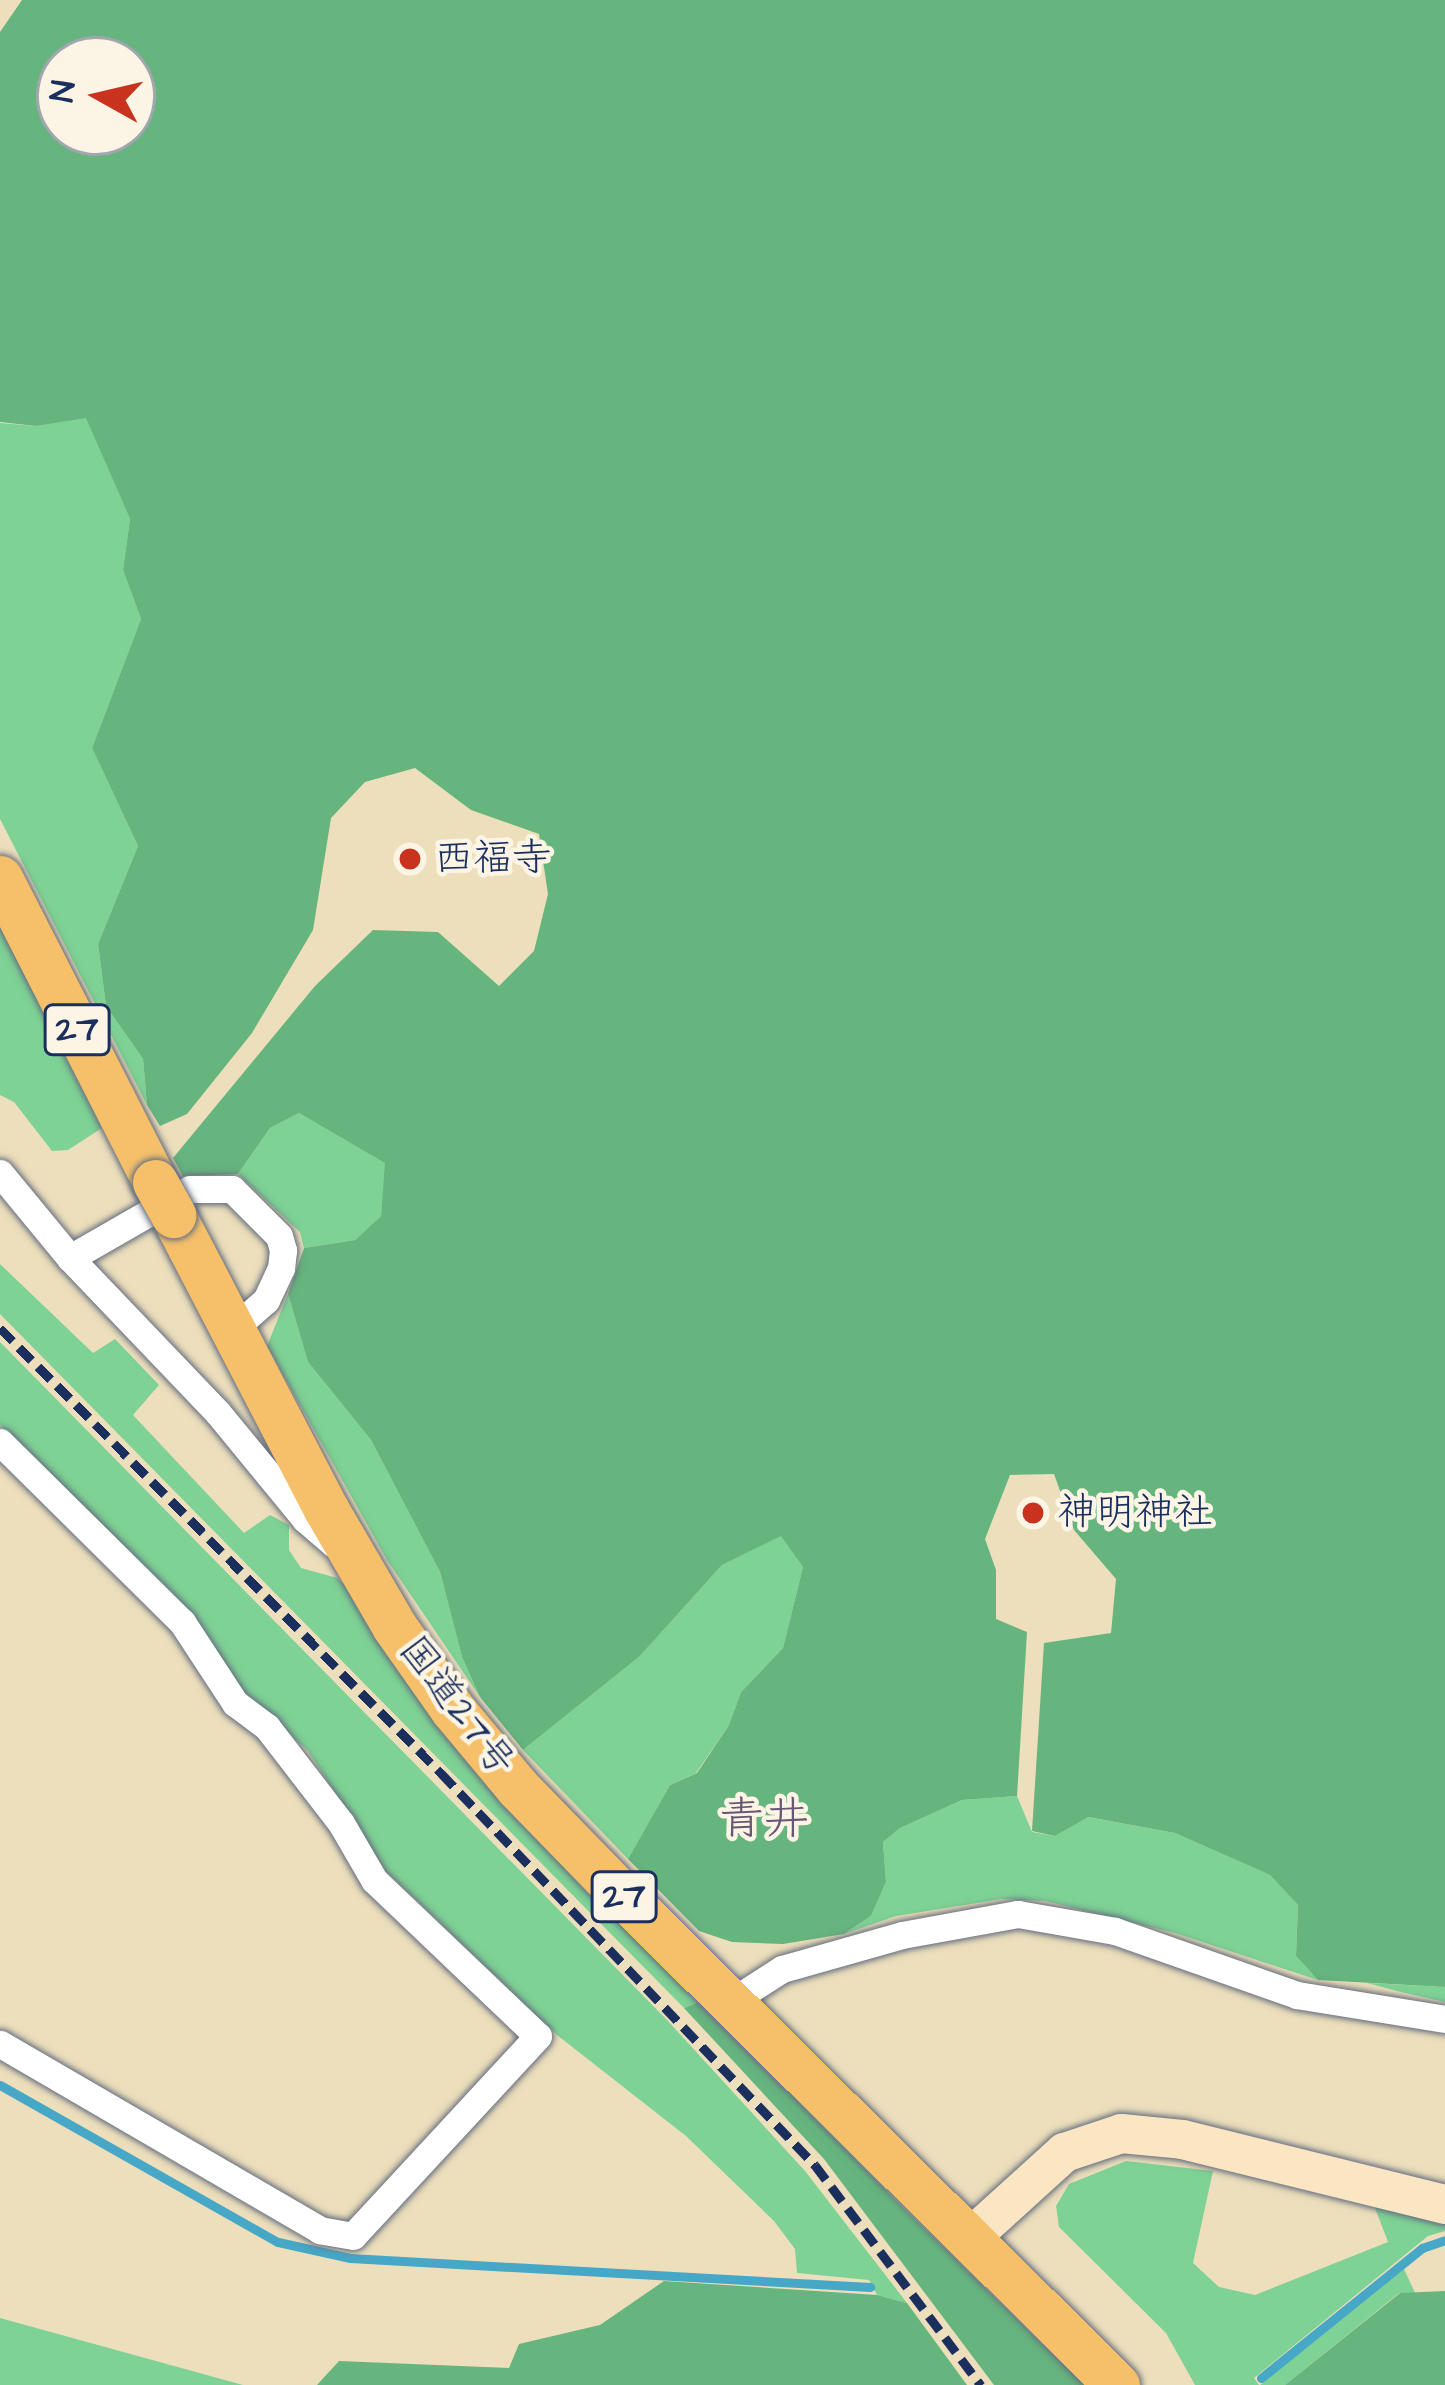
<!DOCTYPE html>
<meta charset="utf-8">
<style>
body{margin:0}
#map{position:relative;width:1445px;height:2385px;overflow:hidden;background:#eddfbc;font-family:"Architects Daughter","Klee One",sans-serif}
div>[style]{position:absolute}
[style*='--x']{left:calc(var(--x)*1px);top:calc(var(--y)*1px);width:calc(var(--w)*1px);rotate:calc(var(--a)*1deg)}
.green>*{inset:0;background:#7ed295}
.forest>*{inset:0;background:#66b47e}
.stream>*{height:9px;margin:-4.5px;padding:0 4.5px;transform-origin:4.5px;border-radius:4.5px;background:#47a7c6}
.roads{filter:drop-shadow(0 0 3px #646d7f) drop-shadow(0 0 3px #646d7f)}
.minor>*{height:27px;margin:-13.5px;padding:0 13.5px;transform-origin:13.5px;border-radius:13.5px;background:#fff}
.secondary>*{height:39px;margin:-19.5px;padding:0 19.5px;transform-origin:19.5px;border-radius:19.5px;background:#fbe6c4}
.trunk>*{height:45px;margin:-22.5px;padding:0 22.5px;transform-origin:22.5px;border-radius:22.5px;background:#f6c06b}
.rail>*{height:9px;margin-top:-4.5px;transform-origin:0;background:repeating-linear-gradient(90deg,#1b2f5e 0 18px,transparent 0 27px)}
.bridges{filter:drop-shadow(0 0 3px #646d7f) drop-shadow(0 0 3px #646d7f)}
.trunk-bridge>*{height:45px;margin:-22.5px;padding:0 22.5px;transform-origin:22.5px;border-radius:22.5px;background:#f6c06b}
.dots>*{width:33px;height:33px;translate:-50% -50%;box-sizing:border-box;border:6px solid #fcf5e5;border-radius:50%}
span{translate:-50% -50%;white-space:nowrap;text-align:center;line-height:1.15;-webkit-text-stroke:9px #fcf5e5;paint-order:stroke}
.shield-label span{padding:3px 9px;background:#fcf5e5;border:3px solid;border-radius:9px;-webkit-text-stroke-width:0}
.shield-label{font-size:36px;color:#1b2f5e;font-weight:700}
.poi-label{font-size:39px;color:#1b2f5e}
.left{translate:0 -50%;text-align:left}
.street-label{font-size:39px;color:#1b2f5e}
.quarter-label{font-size:45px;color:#675774}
.north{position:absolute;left:36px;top:36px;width:120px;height:120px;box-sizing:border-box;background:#fcf5e5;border:3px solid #a2a6af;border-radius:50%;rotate:278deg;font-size:33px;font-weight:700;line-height:48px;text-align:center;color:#1b2f5e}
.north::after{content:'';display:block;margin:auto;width:42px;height:54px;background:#c8321e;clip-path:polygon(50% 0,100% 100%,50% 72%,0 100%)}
</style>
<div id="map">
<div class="green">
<div style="clip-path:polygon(86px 417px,130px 519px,123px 570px,141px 619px,92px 748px,138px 846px,98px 944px,106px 1006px,143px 1059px,147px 1105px,0 819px,0 423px,36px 426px)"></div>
<div style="clip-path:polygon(0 926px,102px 1128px,68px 1150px,52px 1151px,14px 1102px,0 1095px)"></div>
<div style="clip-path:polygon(299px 1113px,386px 1163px,381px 1216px,355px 1240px,304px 1248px,300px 1232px,238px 1174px,270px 1128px)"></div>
<div style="clip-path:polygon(0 1264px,93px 1353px,115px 1339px,159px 1385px,133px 1415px,244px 1533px,270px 1515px,289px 1525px,289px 1550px,301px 1568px,337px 1578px,349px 1589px,699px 2002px,684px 2008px,0 1314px)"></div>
<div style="clip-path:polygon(288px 1294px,308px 1362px,371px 1440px,440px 1572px,462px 1657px,480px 1697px,387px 1560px,267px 1346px)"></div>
<div style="clip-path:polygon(0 1342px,668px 2021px,805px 2171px,907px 2303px,877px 2295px,869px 2280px,797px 2273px,795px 2249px,774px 2221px,686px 2136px,557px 2035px,386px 1871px,308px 1751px,234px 1683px,93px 1518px,0 1425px)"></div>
<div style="clip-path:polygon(781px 1535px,803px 1567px,783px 1648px,741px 1692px,729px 1725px,696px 1773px,670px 1785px,628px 1859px,523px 1750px,640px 1656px,722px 1565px)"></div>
<div style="clip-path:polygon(1017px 1796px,1032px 1832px,1055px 1836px,1087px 1817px,1175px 1833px,1270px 1875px,1298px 1905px,1296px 1956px,1318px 1980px,1175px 1933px,1045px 1901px,1002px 1899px,896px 1916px,844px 1934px,871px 1916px,886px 1882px,883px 1842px,900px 1828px,962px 1800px)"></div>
<div style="clip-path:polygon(1367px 1983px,1445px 1987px,1445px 2002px,1401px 1992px)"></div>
<div style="clip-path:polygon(1126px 2161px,1213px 2171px,1193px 2263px,1219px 2287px,1255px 2295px,1388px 2242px,1372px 2200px,1445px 2219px,1445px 2231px,1428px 2236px,1254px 2378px,1259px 2385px,1195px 2385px,1166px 2333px,1059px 2227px,1056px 2206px,1069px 2184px)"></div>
<div style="clip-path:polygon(1404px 2269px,1416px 2295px,1399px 2293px,1285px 2385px,1260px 2385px)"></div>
<div style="clip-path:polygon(0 2318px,243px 2385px,0 2385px)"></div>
</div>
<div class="forest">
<div style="clip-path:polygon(evenodd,22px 0,1445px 0,1445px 1987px,1318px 1980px,1296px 1956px,1298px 1905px,1270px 1875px,1175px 1833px,1088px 1817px,1055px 1836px,1032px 1831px,1044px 1643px,1111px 1633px,1116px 1579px,1074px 1530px,1054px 1474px,1010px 1475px,985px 1539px,996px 1570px,996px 1619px,1027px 1632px,1017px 1796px,962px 1800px,900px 1828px,883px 1842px,886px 1882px,871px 1916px,844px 1934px,783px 1944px,732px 1942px,699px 1931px,628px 1859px,670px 1785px,697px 1773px,729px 1725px,741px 1692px,783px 1648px,803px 1567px,781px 1536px,722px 1565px,640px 1656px,523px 1750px,480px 1697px,462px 1657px,440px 1572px,371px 1440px,308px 1362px,288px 1294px,304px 1248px,355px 1240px,381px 1216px,385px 1163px,299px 1113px,270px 1128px,238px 1174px,183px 1176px,173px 1158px,315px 986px,373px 930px,438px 932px,499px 986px,534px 951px,548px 894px,539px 834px,471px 810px,415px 768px,365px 782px,331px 818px,313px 930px,252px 1033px,187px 1114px,160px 1126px,147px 1105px,143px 1059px,106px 1006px,98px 944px,138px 846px,92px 748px,141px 619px,123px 570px,130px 519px,86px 418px,36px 426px,0 422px,0 32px,22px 0,60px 60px,132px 60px,132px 132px,60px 132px,60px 60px)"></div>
<div style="clip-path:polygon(699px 2002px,903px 2207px,1084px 2385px,994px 2385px,824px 2159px,684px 2008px)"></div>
<div style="clip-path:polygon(664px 2281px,877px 2295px,907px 2303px,967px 2385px,317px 2385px,339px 2361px,509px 2368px,519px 2344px,600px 2325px)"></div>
<div style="clip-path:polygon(1445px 2291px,1445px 2385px,1285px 2385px,1400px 2293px)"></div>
</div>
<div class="stream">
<div style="--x:0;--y:2085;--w:319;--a:29.5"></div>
<div style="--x:278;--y:2242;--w:74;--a:12.5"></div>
<div style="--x:350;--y:2258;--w:521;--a:3.19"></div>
<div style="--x:1261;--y:2378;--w:207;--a:-38.9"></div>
<div style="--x:1422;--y:2248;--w:24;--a:-19"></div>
</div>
<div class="roads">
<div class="minor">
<div style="--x:0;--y:1173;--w:110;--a:50.5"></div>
<div style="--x:70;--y:1258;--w:214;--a:46.3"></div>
<div style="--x:218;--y:1413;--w:137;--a:50.6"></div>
<div style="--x:305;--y:1519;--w:38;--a:41"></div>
<div style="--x:70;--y:1258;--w:138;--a:-29.9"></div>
<div style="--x:190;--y:1189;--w:42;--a:0"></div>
<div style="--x:232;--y:1189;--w:66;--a:45"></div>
<div style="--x:279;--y:1236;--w:15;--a:74"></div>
<div style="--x:283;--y:1250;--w:18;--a:96"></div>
<div style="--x:281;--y:1268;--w:35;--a:115"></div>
<div style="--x:266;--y:1300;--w:45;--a:138.6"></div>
<div style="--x:0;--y:1442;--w:256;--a:44.7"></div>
<div style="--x:182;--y:1622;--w:97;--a:56.8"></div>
<div style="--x:235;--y:1703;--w:40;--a:37"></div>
<div style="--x:267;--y:1727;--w:121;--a:52.4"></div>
<div style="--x:341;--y:1823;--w:66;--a:59.9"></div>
<div style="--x:374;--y:1880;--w:226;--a:43.6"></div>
<div style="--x:538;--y:2036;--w:272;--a:132.8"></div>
<div style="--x:353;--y:2236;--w:34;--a:-170"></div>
<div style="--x:320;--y:2230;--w:370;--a:-149.8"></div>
<div style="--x:729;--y:2003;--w:63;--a:-32.7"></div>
<div style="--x:782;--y:1969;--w:125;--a:-15.8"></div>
<div style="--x:902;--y:1935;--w:118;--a:-10.3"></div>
<div style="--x:1018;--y:1914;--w:98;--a:9.9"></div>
<div style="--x:1115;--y:1931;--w:193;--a:19.4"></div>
<div style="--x:1297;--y:1995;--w:150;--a:9.2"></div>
</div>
<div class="secondary">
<div style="--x:968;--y:2239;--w:130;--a:-42.2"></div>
<div style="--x:1064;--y:2152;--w:60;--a:-18.4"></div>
<div style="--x:1121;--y:2133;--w:61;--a:5.6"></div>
<div style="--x:1182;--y:2139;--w:271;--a:13.9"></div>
</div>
<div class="trunk">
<div style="--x:0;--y:878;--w:341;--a:63"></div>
<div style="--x:173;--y:1215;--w:331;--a:62.5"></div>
<div style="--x:326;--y:1509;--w:135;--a:59.8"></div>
<div style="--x:394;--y:1626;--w:103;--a:54.9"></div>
<div style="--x:453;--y:1710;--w:102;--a:50.2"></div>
<div style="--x:518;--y:1788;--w:148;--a:45.8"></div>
<div style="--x:621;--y:1894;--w:698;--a:44.71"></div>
</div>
</div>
<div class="rail">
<div style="--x:0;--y:1328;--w:627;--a:45.26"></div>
<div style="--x:441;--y:1773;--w:542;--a:46.35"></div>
<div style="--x:815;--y:2165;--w:276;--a:53"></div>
</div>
<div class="bridges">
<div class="trunk-bridge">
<div style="--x:155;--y:1182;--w:38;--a:61"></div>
</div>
</div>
<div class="dots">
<div style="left:410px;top:859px;background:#c8321e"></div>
<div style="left:1033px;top:1513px;background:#c8321e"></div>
</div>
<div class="shield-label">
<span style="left:77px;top:1030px">27</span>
<span style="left:624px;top:1897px">27</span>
</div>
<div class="poi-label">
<span class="left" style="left:434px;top:859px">西福寺</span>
<span class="left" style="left:1057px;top:1513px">神明神社</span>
</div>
<div class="street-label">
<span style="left:456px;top:1707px;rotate:53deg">国道27号</span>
</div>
<div class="quarter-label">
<span style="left:764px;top:1821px">青井</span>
</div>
<div class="north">N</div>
</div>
